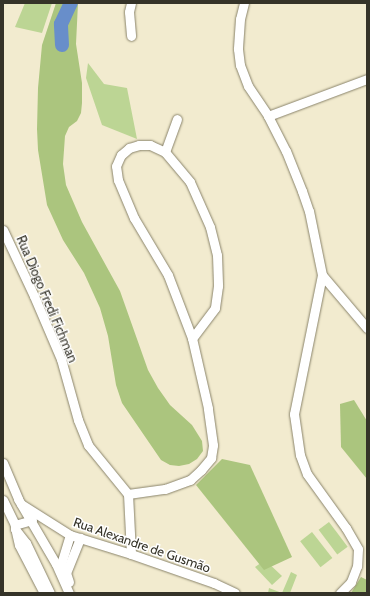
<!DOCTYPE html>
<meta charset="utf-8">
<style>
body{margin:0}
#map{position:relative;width:370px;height:596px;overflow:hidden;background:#f2ebcf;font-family:Cabin,sans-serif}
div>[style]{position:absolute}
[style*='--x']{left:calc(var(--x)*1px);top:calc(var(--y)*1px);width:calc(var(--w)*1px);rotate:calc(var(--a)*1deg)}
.green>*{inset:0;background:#bcd594;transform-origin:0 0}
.forest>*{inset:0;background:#abc57e}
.river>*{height:14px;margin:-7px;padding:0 7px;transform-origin:7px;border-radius:7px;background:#688eca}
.roads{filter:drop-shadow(0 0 1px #8a846b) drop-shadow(0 0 1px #8a846b)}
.minor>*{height:9px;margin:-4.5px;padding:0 4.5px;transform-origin:4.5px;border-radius:4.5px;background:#fff}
span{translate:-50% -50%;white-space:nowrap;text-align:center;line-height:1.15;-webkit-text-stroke:3px #fff;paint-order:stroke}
.street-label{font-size:13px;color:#353328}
.frame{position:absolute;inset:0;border:4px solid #353328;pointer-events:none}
</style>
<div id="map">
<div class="green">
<div style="clip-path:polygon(25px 3px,52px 3px,42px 33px,15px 27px)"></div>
<div style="clip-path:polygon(88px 63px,104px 84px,127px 88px,137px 139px,102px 125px,86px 78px)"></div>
<div style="left:329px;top:522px;width:31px;height:13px;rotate:53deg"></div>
<div style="left:312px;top:532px;width:33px;height:15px;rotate:52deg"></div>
<div style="clip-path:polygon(265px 560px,282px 576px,272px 585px,255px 567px)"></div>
<div style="clip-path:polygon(291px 572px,297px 575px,290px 593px,268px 593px,269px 588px,282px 593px)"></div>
</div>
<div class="forest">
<div style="clip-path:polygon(56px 3px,78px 3px,76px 44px,82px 83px,82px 103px,81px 113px,77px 121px,69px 127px,65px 136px,63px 164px,66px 185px,82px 222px,120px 291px,148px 370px,158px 388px,170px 405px,192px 425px,202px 441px,203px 451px,197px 459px,189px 464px,179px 466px,170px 465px,161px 460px,122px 403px,116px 385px,108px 336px,100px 308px,84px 273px,63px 240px,47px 205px,38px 150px,37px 129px,38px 88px,42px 45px)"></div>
<div style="clip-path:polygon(354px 400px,367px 421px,367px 479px,341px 447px,340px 404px)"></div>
<div style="clip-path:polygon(222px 459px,250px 465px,292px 557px,264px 570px,196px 485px)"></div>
<div style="clip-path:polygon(361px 577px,367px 580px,367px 593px,351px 593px)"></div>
</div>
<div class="river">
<div style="--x:62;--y:45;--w:21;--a:-93"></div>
<div style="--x:61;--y:24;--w:23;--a:-65"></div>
</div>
<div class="roads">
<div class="minor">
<div style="--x:131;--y:3;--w:9;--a:103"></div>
<div style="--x:129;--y:12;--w:24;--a:85"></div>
<div style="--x:244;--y:3;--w:16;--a:104"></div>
<div style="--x:240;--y:19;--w:30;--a:94"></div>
<div style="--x:238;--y:49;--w:16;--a:83"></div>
<div style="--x:240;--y:65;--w:22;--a:69"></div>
<div style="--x:248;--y:86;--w:36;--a:56"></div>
<div style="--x:268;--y:116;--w:39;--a:63"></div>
<div style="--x:286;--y:151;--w:43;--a:68.2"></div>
<div style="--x:302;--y:191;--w:21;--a:71"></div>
<div style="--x:309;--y:211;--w:65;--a:78.5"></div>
<div style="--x:322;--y:275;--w:142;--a:101.4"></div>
<div style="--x:294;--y:414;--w:41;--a:81.7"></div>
<div style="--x:300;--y:455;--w:20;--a:70"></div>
<div style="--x:307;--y:474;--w:67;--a:54.2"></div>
<div style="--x:346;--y:528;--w:24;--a:60"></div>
<div style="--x:358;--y:549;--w:17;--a:93"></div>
<div style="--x:357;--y:566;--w:17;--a:111"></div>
<div style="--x:351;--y:582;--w:16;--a:135"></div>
<div style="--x:268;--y:116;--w:106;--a:-20.5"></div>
<div style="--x:165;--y:152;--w:35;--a:-70"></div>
<div style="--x:3;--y:230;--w:73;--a:64.8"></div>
<div style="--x:34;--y:296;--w:69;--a:66.8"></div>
<div style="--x:61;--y:359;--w:63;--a:74.4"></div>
<div style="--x:78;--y:420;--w:27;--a:68"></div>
<div style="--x:88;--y:445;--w:63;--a:50.8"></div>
<div style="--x:128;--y:494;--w:60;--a:87.1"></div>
<div style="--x:322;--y:275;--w:70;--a:49.7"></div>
<div style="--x:3;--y:463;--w:39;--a:67"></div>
<div style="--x:18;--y:499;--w:75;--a:59.7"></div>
<div style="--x:56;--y:564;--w:32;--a:66"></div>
<div style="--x:128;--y:494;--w:37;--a:-8"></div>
<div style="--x:165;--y:489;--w:27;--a:-20"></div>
<div style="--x:190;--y:480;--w:15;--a:-42"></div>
<div style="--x:201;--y:470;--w:16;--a:-50"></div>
<div style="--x:211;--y:458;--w:13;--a:-81"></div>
<div style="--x:213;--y:445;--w:37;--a:-98"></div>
<div style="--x:208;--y:408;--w:72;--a:-102.9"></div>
<div style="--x:192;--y:338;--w:67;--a:-110.9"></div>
<div style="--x:168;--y:275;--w:66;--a:-120.8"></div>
<div style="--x:134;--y:218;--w:41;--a:-112.8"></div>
<div style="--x:118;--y:180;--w:14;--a:-98"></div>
<div style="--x:116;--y:166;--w:12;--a:-66"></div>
<div style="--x:121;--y:155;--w:11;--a:-41"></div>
<div style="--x:129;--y:148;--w:10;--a:-17"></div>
<div style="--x:139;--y:145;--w:11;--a:0"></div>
<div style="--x:150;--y:145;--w:17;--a:25"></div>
<div style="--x:165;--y:152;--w:39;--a:50"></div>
<div style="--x:190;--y:182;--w:49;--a:66"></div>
<div style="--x:210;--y:227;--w:29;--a:76"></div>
<div style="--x:217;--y:255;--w:31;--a:88"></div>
<div style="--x:218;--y:286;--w:22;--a:98"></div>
<div style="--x:215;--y:308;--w:38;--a:127"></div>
<div style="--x:3;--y:500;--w:28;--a:64"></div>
<div style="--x:21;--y:504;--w:58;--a:32.3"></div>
<div style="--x:70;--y:535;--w:64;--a:17.3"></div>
<div style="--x:131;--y:554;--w:88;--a:19.3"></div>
<div style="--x:214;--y:583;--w:23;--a:25"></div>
<div style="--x:32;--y:520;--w:18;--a:164"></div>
<div style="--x:15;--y:525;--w:4;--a:90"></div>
<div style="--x:15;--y:529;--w:18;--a:52"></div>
<div style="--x:26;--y:543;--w:55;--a:64.4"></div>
<div style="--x:16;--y:532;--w:13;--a:77"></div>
<div style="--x:19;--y:545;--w:54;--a:62.5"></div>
<div style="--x:65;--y:572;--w:9;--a:-117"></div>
<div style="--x:61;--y:564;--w:30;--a:-73"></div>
<div style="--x:69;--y:582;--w:9;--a:-108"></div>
<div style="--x:66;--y:573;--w:38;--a:-68"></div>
</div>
</div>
<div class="street-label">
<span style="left:47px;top:299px;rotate:67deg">Rua Diogo Fredi Fichman</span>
<span style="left:142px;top:545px;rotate:19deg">Rua Alexandre de Gusmão</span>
</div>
<div class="frame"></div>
</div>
